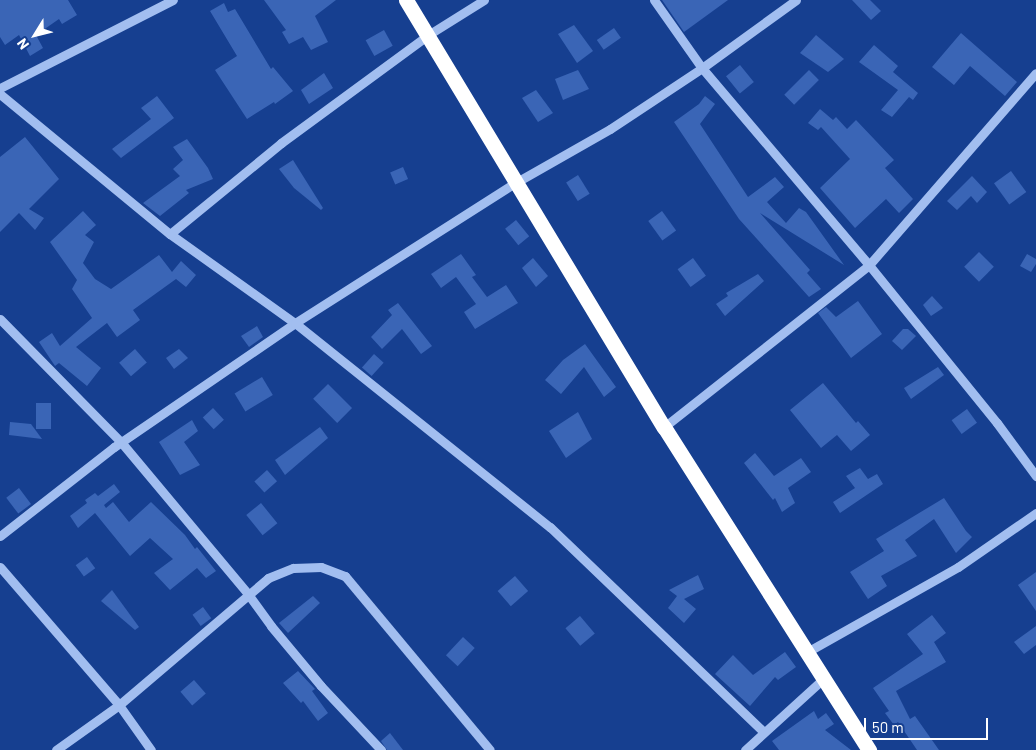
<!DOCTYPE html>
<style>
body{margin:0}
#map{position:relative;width:1036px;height:750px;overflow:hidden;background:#163f90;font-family:Barlow,sans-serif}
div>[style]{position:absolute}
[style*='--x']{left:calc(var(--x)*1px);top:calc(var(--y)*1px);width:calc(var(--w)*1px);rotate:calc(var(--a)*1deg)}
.building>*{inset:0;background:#3a65b6;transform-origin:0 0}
.minor>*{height:9px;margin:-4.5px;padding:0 4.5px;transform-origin:4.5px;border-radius:4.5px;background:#a2bef0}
.highway>*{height:15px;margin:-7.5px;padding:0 7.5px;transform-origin:7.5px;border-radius:7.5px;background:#fff}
span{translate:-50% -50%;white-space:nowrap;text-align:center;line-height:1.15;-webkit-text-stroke:4px #163f90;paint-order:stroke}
.north{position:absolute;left:10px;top:10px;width:50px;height:50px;-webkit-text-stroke:4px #163f90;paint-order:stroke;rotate:234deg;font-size:14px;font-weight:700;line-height:20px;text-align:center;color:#fff}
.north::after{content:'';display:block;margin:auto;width:18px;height:22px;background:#fff;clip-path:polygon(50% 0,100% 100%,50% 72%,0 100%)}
.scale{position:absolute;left:864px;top:718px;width:124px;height:22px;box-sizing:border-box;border:2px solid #fff;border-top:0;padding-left:6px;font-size:15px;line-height:18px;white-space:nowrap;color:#fff;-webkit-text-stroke:4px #163f90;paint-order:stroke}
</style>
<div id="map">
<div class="building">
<div style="clip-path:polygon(0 0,68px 0,77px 15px,62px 24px,59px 19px,36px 35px,43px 48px,30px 56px,19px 35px,5px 45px,0 37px)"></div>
<div style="clip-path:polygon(264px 0,336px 0,315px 16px,328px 42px,311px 50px,303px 37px,289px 44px,282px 32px,286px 30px)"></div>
<div style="clip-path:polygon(662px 0,728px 0,684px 32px)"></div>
<div style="clip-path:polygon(852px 0,870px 0,881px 11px,871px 20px)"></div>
<div style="clip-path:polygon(224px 3px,228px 12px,235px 9px,271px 69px,273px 67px,293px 91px,275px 104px,274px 102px,247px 119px,215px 70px,237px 56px,210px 11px)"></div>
<div style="clip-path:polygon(574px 25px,593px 51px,577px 63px,558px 34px)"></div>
<div style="left:614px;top:28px;width:12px;height:21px;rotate:55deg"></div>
<div style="left:384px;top:30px;width:18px;height:21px;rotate:61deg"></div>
<div style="clip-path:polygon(961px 33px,1017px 82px,1005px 96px,970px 66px,954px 85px,932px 67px)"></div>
<div style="clip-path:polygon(816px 35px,844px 59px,828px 72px,800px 53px)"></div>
<div style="clip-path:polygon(874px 45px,898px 66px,893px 72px,918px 93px,913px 100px,909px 97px,892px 117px,881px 110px,898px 90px,859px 62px)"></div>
<div style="left:740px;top:65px;width:22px;height:18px;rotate:51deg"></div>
<div style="clip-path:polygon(578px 70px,589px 89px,563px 100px,555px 79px)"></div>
<div style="left:809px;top:70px;width:14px;height:35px;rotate:45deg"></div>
<div style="clip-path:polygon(324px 73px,333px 88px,309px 104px,301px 90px)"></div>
<div style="clip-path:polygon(536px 90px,553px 113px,538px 122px,522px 98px)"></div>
<div style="clip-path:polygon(157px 96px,174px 118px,121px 158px,112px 149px,151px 119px,141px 108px)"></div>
<div style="clip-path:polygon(705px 96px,715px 104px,700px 124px,748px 197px,775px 177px,784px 187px,767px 202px,786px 223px,799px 208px,806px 212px,844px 265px,760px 213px,810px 270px,807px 273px,821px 289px,809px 297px,739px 219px,674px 122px,699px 104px)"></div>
<div style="clip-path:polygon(820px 109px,833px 120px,836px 117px,847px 129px,856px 120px,894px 160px,885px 168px,913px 199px,899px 213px,886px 199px,855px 228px,820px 188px,850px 159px,821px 127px,818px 130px,808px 123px)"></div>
<div style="clip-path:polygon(25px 137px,59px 179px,29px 209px,44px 218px,35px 230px,19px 213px,0 232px,0 157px)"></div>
<div style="clip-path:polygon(187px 139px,208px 168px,213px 179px,186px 190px,189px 193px,160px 216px,143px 203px,180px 176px,173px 169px,183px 160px,173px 147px)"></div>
<div style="clip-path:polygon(293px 160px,323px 208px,321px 210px,294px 188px,279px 169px)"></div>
<div style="left:403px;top:167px;width:13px;height:14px;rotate:67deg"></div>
<div style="left:1011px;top:171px;width:26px;height:21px;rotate:54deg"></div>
<div style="left:578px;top:175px;width:22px;height:14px;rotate:58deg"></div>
<div style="clip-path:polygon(972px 176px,987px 192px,977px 203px,971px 196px,957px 210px,947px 201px)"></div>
<div style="clip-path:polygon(83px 211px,96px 225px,85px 235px,94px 242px,83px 263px,95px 279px,111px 289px,159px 255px,172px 272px,181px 261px,196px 275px,186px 287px,176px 279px,133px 310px,140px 320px,117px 337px,107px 323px,76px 347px,101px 368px,87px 386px,59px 363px,55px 366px,39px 342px,52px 333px,60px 346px,92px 318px,72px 289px,77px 280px,50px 242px)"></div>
<div style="left:662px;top:211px;width:24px;height:17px;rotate:54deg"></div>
<div style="left:516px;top:220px;width:21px;height:14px;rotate:51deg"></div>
<div style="left:979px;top:252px;width:21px;height:21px;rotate:45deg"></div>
<div style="clip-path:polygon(461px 254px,476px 275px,472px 277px,487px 297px,506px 285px,518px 303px,475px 329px,464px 312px,476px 304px,456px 277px,441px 288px,431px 274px)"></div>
<div style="clip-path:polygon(1027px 254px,1036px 259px,1036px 264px,1031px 272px,1020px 266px)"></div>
<div style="clip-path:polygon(533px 258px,548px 276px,536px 287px,522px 268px)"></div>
<div style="left:693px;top:258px;width:22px;height:19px;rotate:54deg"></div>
<div style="clip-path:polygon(758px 274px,764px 281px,725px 316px,716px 304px,728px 296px,726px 293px)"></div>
<div style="clip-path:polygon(932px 296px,943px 308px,931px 316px,923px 305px)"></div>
<div style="clip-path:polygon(858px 301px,882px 334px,851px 358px,818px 313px,826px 307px,836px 317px)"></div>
<div style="clip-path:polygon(398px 303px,432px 346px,421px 354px,402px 329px,382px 349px,371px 337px,392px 315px,388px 310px)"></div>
<div style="clip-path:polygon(257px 326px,263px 337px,249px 347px,241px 336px)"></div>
<div style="clip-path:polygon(903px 329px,908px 329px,916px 336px,902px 350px,892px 341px)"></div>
<div style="clip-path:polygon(585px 344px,616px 387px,604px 397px,584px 367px,561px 394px,545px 380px,563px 360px)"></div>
<div style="left:135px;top:349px;width:18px;height:21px;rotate:49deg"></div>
<div style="clip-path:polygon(179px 349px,188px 358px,174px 369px,166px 358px)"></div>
<div style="left:374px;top:354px;width:13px;height:18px;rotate:42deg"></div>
<div style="clip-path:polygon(938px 367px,944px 375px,911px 399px,904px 388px)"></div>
<div style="left:262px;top:377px;width:21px;height:32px;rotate:59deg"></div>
<div style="clip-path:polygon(823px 383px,856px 423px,858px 421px,870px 435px,851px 451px,837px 435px,821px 448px,790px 410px)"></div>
<div style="left:328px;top:384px;width:34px;height:21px;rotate:45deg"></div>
<div style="left:51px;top:403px;width:26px;height:15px;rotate:90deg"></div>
<div style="left:213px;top:408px;width:16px;height:14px;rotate:47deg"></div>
<div style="left:967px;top:409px;width:17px;height:19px;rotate:54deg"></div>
<div style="clip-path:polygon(578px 412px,592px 439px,566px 458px,549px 431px)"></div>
<div style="clip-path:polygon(192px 420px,198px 431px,184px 442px,200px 465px,180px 475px,159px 442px)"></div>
<div style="clip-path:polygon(10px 422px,31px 424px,42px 439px,9px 435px)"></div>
<div style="clip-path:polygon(320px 427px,328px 438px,285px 475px,275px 460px)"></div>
<div style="clip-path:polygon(755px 453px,774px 476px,801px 458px,811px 472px,788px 488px,795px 503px,782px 512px,775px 498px,773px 500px,744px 463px)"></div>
<div style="clip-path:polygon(860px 468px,868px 479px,877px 474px,883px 484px,840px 513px,833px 502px,855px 488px,846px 476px)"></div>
<div style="left:267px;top:470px;width:15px;height:17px;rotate:48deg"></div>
<div style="clip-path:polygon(114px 484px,120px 492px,104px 505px,106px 508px,113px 502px,129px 522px,151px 502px,185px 535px,195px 549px,197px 547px,216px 571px,206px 578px,197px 568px,170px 590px,154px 573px,173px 559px,150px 538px,130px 556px,95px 513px,78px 528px,70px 516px,87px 503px,85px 500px,95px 493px,98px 496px)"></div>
<div style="left:19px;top:488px;width:20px;height:16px;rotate:53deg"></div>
<div style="clip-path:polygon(944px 498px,966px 531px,972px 537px,956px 553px,934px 519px,905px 540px,917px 556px,881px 576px,887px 586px,868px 599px,850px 572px,884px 551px,876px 539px)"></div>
<div style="left:261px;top:503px;width:26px;height:19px;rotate:51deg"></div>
<div style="left:87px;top:557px;width:14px;height:14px;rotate:54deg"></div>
<div style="clip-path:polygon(1036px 572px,1036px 611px,1018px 585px)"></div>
<div style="clip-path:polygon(698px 575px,704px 589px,684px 599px,696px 609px,684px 623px,668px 608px,677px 596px,669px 590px)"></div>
<div style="left:515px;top:576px;width:20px;height:23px;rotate:49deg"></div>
<div style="clip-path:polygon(112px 590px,139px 627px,135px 630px,101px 601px)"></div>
<div style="clip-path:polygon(313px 596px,320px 603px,288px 633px,279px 623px)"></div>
<div style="left:203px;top:607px;width:14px;height:13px;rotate:54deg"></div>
<div style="clip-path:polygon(932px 615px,946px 633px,934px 642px,946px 662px,896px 691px,910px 719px,915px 716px,939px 750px,917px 750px,898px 722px,894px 725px,885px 713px,889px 711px,873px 688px,923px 654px,907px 634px)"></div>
<div style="left:580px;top:616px;width:23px;height:19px;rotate:50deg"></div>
<div style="clip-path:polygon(1036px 626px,1036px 645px,1024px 654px,1014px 642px)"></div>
<div style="left:463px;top:637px;width:16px;height:25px;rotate:43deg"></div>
<div style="clip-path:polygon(785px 652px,796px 667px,778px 680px,775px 677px,750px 706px,715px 674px,733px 655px,753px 675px)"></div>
<div style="clip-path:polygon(298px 671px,315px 689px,312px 691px,328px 713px,318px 721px,303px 701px,301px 703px,283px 683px)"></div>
<div style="left:194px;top:680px;width:18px;height:18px;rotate:49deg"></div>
<div style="clip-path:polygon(814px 711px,818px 719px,826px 713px,834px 724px,825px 730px,851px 750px,779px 750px,772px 741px)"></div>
<div style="clip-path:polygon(390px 733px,403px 750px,387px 750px,381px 741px)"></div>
</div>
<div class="minor">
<div style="--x:654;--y:0;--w:83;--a:54.8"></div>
<div style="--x:702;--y:68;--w:258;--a:49.7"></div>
<div style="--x:869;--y:265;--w:203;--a:51"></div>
<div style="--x:997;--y:423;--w:66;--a:53.7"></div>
<div style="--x:0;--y:88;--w:194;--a:-27"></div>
<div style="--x:0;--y:94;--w:220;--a:39.5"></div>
<div style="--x:170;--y:234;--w:153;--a:35.5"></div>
<div style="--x:295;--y:323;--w:327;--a:38.7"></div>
<div style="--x:550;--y:527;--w:295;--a:43.8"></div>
<div style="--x:170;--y:234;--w:144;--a:-39.3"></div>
<div style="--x:281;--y:143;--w:182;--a:-36.3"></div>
<div style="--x:428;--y:35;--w:66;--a:-32"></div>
<div style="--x:0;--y:319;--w:173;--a:45.5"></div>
<div style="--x:121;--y:442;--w:198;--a:50.1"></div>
<div style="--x:248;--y:594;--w:39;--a:54"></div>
<div style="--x:271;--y:626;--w:78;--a:50.2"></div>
<div style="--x:321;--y:686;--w:88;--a:46.8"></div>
<div style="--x:664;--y:427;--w:261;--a:-38.3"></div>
<div style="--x:869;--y:265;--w:254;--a:-49"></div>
<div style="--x:0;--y:536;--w:145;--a:-38"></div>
<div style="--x:114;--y:447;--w:219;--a:-34.4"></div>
<div style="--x:295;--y:323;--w:261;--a:-32.5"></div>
<div style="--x:515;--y:183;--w:109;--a:-29.6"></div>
<div style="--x:610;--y:129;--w:110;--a:-33.5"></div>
<div style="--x:702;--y:68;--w:116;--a:-35.9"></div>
<div style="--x:0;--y:567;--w:182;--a:49.2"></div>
<div style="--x:119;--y:705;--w:55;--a:54.6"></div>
<div style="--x:807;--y:652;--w:173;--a:-29.4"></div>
<div style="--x:958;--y:567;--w:95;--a:-34.7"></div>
<div style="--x:56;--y:750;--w:77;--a:-35.5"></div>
<div style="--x:119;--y:705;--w:196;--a:-40.4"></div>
<div style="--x:268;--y:578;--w:27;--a:-22"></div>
<div style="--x:293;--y:568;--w:28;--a:-2"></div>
<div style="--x:321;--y:567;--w:26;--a:21"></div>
<div style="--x:345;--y:576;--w:226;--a:50.2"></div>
<div style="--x:745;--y:750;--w:107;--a:-42.3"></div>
</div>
<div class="highway">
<div style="--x:406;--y:0;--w:499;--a:58.9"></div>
<div style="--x:664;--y:427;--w:383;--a:57.6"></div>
</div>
<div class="north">N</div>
<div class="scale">50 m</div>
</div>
